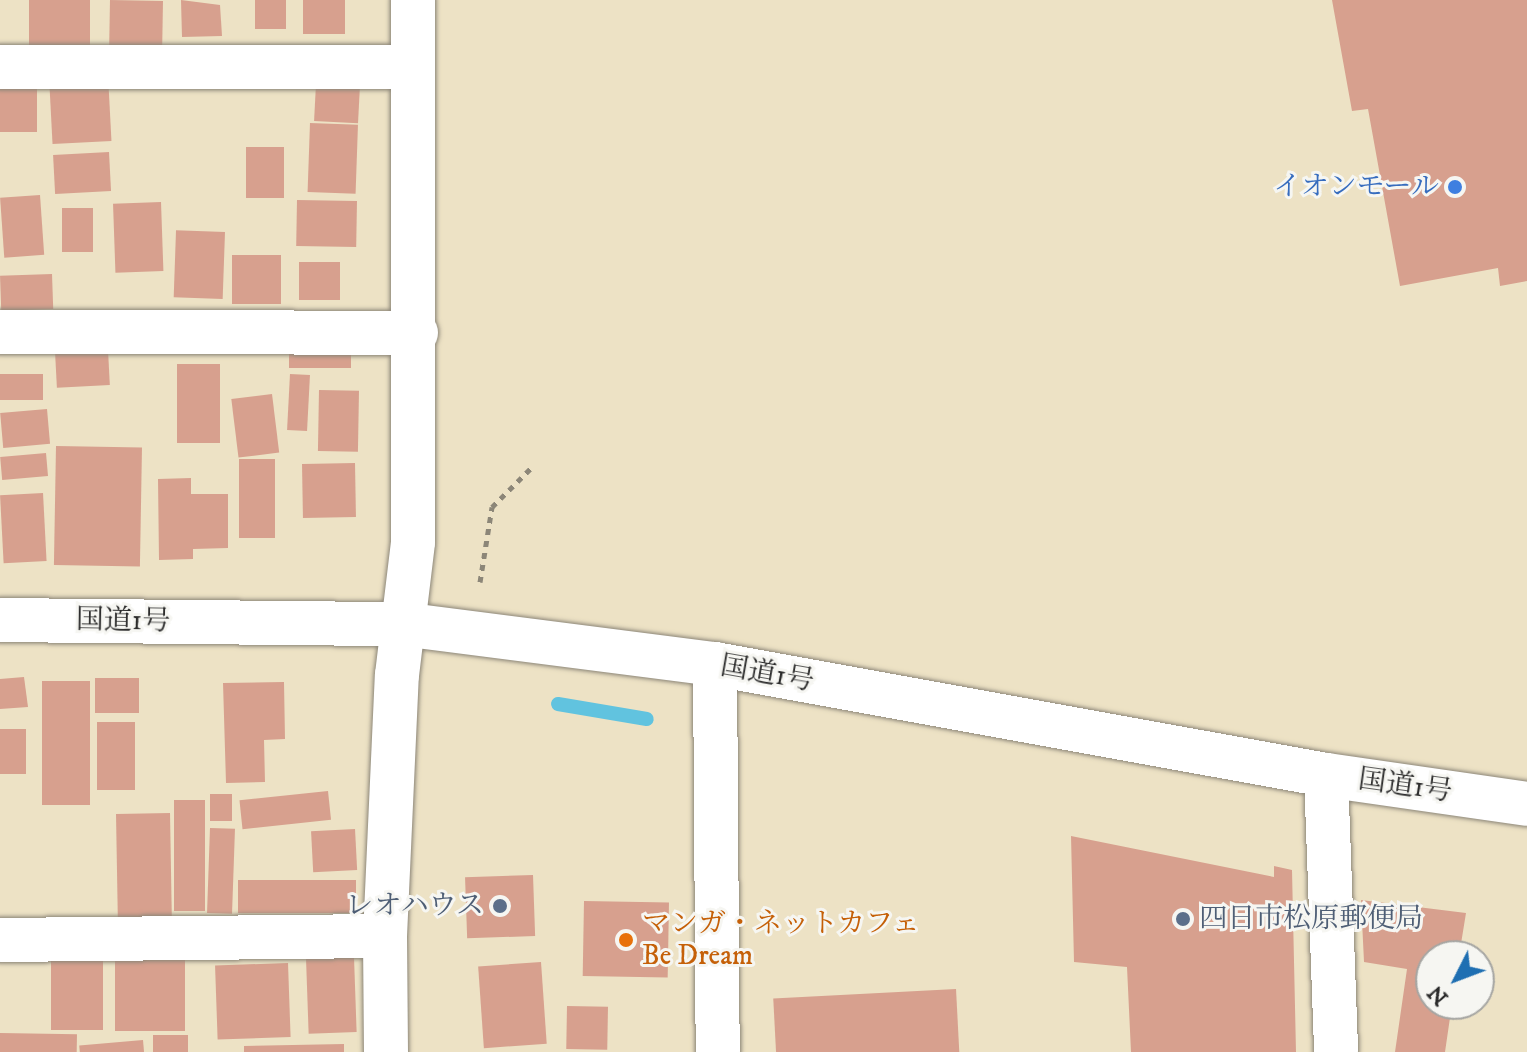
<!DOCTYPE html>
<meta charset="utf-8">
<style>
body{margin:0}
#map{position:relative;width:1527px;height:1052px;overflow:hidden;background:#ede2c5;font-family:"IM FELL DW Pica","Noto Serif JP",serif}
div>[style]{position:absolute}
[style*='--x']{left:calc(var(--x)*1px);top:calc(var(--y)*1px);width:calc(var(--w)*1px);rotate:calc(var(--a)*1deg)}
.stream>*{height:14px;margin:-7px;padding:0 7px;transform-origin:7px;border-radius:7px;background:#61c3df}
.building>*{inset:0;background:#d7a08e;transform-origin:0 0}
.path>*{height:5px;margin-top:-2.5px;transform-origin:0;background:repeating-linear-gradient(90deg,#8c8678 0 6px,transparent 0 12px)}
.roads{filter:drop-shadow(0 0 2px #8c8678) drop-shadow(0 0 2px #8c8678)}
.minor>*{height:44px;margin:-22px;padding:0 22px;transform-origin:22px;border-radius:22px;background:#fff}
.highway>*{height:44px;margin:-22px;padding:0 22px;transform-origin:22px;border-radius:22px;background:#fff}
.dots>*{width:22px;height:22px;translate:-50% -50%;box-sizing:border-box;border:4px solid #f6f6f2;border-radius:50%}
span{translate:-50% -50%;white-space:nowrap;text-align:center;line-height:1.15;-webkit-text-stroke:6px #f6f6f2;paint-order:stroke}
.shop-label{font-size:28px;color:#366cbe}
.right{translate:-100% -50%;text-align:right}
.street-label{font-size:28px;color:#2b2b2b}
.service-label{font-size:28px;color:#4e5e75}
.left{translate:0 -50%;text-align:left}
.food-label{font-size:28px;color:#c56008}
.north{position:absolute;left:1415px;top:940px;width:80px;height:80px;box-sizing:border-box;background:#f6f6f2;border:2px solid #a5a5a2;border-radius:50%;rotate:228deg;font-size:22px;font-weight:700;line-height:32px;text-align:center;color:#2b2b2b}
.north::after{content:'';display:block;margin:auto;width:28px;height:36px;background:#1f6fb2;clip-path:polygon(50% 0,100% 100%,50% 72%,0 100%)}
</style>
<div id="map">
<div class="stream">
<div style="--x:558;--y:704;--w:90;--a:9.6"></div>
</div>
<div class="building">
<div style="left:29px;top:0;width:61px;height:45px"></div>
<div style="left:110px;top:0;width:53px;height:49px;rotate:1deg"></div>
<div style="clip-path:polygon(181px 0,220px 5px,222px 36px,182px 37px)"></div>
<div style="left:255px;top:0;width:31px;height:29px"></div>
<div style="left:303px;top:0;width:42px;height:34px"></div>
<div style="clip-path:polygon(1332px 0,1527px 0,1527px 281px,1500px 286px,1498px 268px,1400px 286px,1368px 109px,1352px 111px)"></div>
<div style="left:108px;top:75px;width:66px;height:59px;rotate:87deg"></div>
<div style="left:0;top:80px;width:37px;height:52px"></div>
<div style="left:316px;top:84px;width:44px;height:37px;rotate:3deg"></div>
<div style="left:310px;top:123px;width:48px;height:69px;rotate:2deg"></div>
<div style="left:284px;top:147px;width:51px;height:38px;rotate:90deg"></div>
<div style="left:109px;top:152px;width:39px;height:56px;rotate:87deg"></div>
<div style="left:40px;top:195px;width:60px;height:40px;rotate:86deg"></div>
<div style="left:297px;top:200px;width:60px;height:46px;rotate:1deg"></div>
<div style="left:161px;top:202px;width:69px;height:48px;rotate:88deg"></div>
<div style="left:62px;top:208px;width:31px;height:44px"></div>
<div style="left:225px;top:232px;width:67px;height:49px;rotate:92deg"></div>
<div style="left:232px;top:255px;width:49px;height:49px"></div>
<div style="left:299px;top:262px;width:41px;height:38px"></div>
<div style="left:52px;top:274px;width:35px;height:52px;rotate:88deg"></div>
<div style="left:289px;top:338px;width:62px;height:30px"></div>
<div style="left:108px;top:350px;width:35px;height:53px;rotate:87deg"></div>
<div style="left:177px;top:364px;width:43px;height:79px"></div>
<div style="left:43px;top:374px;width:26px;height:43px;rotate:90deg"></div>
<div style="left:290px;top:374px;width:20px;height:56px;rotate:3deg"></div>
<div style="left:319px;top:390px;width:40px;height:61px;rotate:1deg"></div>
<div style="left:272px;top:394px;width:59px;height:41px;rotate:83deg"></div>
<div style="left:47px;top:409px;width:35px;height:47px;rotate:85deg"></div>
<div style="left:56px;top:446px;width:86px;height:119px;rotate:1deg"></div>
<div style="left:46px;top:453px;width:23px;height:46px;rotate:85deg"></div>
<div style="left:239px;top:459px;width:36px;height:79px"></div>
<div style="left:355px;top:463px;width:54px;height:53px;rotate:89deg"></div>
<div style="clip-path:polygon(191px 478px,191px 494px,228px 494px,228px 548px,193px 549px,193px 559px,159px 560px,158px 479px)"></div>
<div style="left:43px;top:493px;width:68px;height:43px;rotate:87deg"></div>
<div style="clip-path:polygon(24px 677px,28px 707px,0 709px,0 679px)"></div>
<div style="left:95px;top:678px;width:44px;height:35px"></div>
<div style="left:42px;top:681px;width:48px;height:124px"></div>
<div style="clip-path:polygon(284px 682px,285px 739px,264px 740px,265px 782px,226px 783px,223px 683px)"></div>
<div style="left:97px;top:722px;width:38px;height:68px"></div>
<div style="left:0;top:729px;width:26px;height:45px"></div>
<div style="left:328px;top:791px;width:29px;height:89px;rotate:84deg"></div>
<div style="left:210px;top:794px;width:22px;height:27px"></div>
<div style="left:174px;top:800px;width:31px;height:111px"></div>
<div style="left:170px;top:813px;width:108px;height:54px;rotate:89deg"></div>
<div style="left:210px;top:828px;width:25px;height:85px;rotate:2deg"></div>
<div style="left:355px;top:829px;width:41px;height:44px;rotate:87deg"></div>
<div style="clip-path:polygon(1071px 836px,1274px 877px,1274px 866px,1292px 870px,1296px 1052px,1131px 1052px,1127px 967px,1074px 962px)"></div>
<div style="left:533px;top:875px;width:61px;height:68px;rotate:88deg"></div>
<div style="left:356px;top:880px;width:33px;height:118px;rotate:90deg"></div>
<div style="clip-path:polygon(1361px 900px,1466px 913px,1459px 956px,1431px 956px,1431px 1004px,1452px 1004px,1445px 1052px,1395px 1052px,1407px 969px,1364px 962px)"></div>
<div style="left:584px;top:901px;width:85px;height:75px;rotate:1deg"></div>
<div style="left:115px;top:956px;width:70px;height:75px"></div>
<div style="left:354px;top:957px;width:75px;height:48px;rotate:88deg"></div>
<div style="left:51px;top:961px;width:52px;height:69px"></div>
<div style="left:541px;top:962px;width:82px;height:63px;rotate:86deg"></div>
<div style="left:288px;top:963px;width:74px;height:73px;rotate:88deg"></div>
<div style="left:956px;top:989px;width:63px;height:183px;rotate:87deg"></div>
<div style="left:567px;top:1006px;width:41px;height:43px;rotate:1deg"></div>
<div style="left:0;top:1033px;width:77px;height:19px;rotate:1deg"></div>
<div style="left:153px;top:1035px;width:35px;height:17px"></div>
<div style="left:143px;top:1040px;width:12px;height:64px;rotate:85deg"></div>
<div style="clip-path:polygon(344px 1044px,344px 1052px,244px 1052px,244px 1046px)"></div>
</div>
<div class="path">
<div style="--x:480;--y:582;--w:76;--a:-80.9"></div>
<div style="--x:492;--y:507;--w:55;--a:-45"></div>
</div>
<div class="roads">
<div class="minor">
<div style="--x:0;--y:67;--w:413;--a:0"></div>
<div style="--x:0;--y:332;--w:416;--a:0.1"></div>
<div style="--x:715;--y:664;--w:388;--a:89.6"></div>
<div style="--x:1326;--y:775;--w:277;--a:87.9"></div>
<div style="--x:0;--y:940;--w:385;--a:-0.6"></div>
<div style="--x:386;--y:1052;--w:116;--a:-90.5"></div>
<div style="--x:385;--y:936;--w:261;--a:-87.4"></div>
<div style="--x:397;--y:675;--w:134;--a:-83.1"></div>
<div style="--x:413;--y:542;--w:542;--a:-90"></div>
</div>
<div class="highway">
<div style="--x:0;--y:620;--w:402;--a:0.6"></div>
<div style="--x:402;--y:624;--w:316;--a:7.3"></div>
<div style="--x:715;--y:664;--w:621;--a:10.3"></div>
<div style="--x:1326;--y:775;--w:203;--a:8.2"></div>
</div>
</div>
<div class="dots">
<div style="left:1455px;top:187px;background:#3f7fe0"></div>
<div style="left:500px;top:906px;background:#5c6f8a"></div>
<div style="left:1183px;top:919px;background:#5c6f8a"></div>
<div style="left:626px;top:940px;background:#e8710a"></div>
</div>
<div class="shop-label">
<span class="right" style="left:1439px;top:187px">イオンモール</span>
</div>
<div class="street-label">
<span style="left:123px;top:621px;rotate:1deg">国道1号</span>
<span style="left:767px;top:674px;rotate:10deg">国道1号</span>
<span style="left:1405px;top:786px;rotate:8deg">国道1号</span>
</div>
<div class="service-label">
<span class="right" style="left:484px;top:906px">レオハウス</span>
<span class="left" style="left:1199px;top:919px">四日市松原郵便局</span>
</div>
<div class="food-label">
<span class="left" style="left:642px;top:940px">マンガ・ネットカフェ<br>Be Dream</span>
</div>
<div class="north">N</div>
</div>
